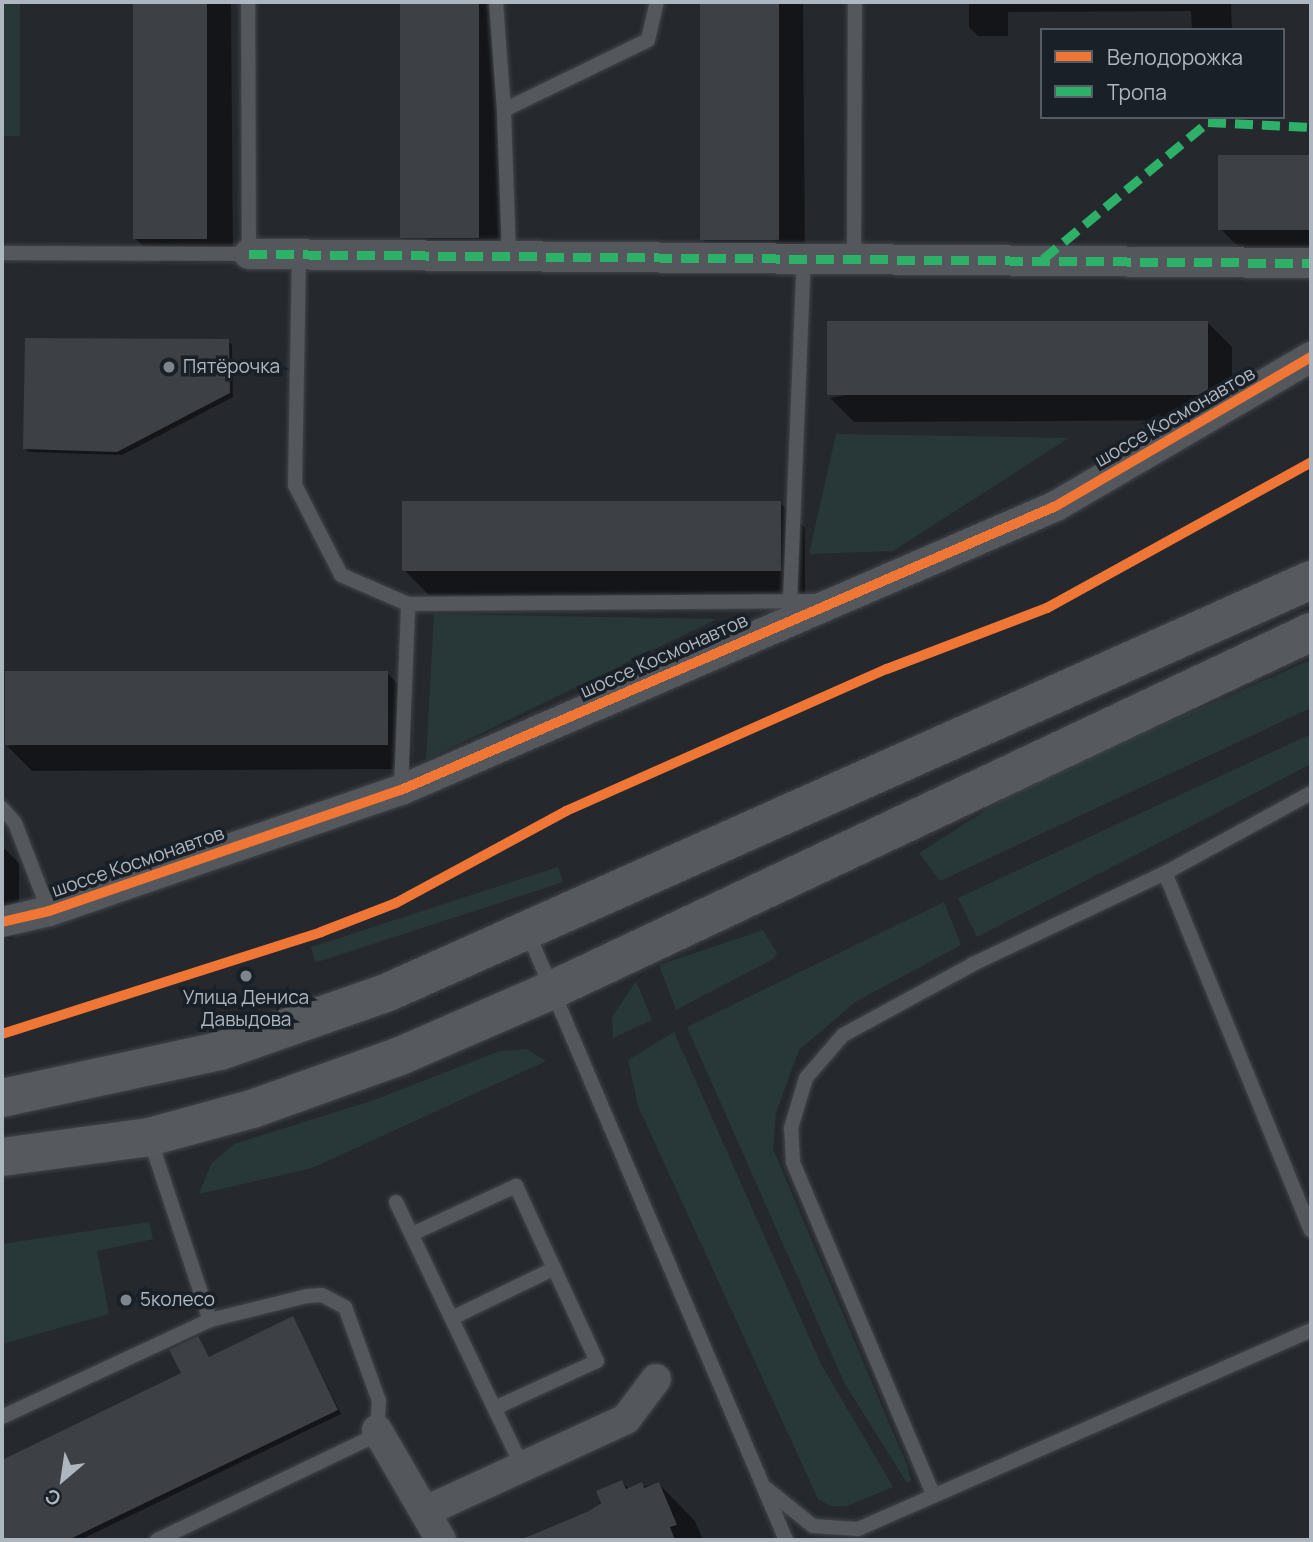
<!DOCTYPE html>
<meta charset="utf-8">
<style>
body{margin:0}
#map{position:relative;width:1313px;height:1542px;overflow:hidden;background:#25292e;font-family:Manrope,sans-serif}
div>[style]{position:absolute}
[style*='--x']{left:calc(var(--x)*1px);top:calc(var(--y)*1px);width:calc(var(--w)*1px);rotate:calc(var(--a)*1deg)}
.green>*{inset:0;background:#283737;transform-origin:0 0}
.shadow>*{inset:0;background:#0007}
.building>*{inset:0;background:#3d4045;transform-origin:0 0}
.roads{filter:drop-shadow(0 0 2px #424549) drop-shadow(0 0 2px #424549)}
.lane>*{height:14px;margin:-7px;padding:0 7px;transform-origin:7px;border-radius:7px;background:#54585d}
.street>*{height:30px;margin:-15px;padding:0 15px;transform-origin:15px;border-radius:15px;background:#54585d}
.primary>*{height:38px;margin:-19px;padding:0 19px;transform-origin:19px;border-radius:19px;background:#565a5f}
.quiet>*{height:9px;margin-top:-4.5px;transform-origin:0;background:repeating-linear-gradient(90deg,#2db169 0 18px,transparent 0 27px)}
.cycleway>*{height:10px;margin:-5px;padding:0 5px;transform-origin:5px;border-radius:5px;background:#f07635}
.dots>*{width:19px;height:19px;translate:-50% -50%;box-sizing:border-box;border:4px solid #192027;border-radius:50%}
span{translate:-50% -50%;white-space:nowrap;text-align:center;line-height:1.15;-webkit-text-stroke:7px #192027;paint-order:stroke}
.poi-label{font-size:19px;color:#aeb6c0}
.left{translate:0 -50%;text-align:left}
.street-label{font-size:19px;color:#aeb6c0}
.frame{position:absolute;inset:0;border:4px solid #aeb6c0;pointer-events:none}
.legend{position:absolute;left:1040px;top:28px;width:245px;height:91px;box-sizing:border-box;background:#192027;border:2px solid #555c64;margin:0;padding:9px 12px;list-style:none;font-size:21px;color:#aeb6c0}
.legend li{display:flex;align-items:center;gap:14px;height:35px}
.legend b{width:35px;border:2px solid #555c64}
.north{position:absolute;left:28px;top:1444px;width:70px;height:70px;-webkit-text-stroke:5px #192027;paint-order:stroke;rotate:209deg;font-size:19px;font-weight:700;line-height:28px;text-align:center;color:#aeb6c0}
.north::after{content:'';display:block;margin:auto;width:24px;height:32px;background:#aeb6c0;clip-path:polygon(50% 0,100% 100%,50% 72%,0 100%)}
</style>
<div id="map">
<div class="green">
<div style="left:2px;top:2px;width:18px;height:134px"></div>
<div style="clip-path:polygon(836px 434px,1069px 438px,893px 551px,809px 554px)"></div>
<div style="clip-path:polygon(434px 614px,717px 619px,426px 760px)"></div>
<div style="clip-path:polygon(1311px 660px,1311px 708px,940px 881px,919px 853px,1028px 783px)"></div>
<div style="clip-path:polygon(1311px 734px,1311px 764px,977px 937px,958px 898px)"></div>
<div style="left:558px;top:867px;width:16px;height:260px;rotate:72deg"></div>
<div style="clip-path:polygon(944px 902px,961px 945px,855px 1002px,799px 1050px,776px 1113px,773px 1149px,907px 1465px,911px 1481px,907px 1483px,845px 1384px,687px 1027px)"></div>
<div style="clip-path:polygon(763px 930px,777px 953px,773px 959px,676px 1010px,659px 965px)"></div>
<div style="clip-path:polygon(636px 981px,652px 1020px,613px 1038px,612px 1017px)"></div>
<div style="clip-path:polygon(674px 1032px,821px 1364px,893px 1487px,847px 1506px,830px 1506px,818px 1499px,638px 1106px,628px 1060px)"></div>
<div style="clip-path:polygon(526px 1049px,546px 1061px,312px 1168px,199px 1194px,211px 1164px,234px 1144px,374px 1100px,500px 1051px)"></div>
<div style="clip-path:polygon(149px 1222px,153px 1239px,97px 1251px,109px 1314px,2px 1344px,2px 1244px)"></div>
</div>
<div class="shadow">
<div style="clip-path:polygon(135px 2px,231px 2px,233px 262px,161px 263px,136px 239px)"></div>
<div style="clip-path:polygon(402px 2px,503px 2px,502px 262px,426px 262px,401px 237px)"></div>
<div style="clip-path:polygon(702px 2px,803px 2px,805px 265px,728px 264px,703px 240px)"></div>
<div style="clip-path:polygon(969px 2px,1231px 2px,1232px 30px,1192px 30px,1191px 11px,1008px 12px,1008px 36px,978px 36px,969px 27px)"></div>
<div style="clip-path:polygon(1220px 157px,1311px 157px,1311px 254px,1245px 254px,1221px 229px)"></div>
<div style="clip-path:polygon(1207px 322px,1232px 347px,1232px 420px,854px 422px,830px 398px)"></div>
<div style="clip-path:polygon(228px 341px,232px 345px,233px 397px,122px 455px,29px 452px,25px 448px)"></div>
<div style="clip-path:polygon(780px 503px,805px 528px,805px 595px,429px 595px,404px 570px)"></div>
<div style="clip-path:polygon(387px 673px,412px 698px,412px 769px,32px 771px,7px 746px)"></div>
<div style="clip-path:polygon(2px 846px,19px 863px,19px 931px,12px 939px,2px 939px)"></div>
<div style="clip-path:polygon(293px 1318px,341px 1414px,80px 1540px,2px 1540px,2px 1462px,183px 1374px,198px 1338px,210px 1358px)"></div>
<div style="clip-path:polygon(622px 1482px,629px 1489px,659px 1484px,695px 1521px,703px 1540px,524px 1540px,589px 1513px)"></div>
</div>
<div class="building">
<div style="left:133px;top:2px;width:74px;height:237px"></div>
<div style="left:400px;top:2px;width:79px;height:236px"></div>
<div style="left:700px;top:2px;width:79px;height:238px"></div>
<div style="left:1218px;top:155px;width:93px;height:75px"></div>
<div style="left:1208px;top:321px;width:74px;height:381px;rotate:90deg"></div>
<div style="clip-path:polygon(25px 338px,229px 339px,230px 393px,117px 452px,23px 449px)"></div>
<div style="left:402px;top:501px;width:379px;height:70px"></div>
<div style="left:388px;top:671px;width:74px;height:383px;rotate:90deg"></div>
<div style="clip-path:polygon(293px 1316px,338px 1410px,68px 1540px,2px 1540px,2px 1460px,181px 1373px,169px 1350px,198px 1336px,209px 1357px)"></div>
<div style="clip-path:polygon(622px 1480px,626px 1489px,642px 1482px,644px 1488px,659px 1482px,677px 1525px,670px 1527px,675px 1540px,520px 1540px,589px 1511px,601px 1503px,596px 1491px)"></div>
</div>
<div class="roads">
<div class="lane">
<div style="--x:496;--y:2;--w:108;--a:85.8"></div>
<div style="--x:2;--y:253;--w:247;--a:0.2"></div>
<div style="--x:249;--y:254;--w:252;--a:-90.2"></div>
<div style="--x:299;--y:255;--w:230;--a:91"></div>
<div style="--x:295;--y:485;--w:101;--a:62.9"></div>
<div style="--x:341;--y:575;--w:73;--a:23.4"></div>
<div style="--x:408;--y:604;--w:408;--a:-0.4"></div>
<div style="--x:509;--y:256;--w:146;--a:-92"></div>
<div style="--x:504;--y:110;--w:160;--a:-25.9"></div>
<div style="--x:648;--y:40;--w:39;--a:-77"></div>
<div style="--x:854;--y:258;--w:256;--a:-89.8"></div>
<div style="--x:790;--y:601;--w:344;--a:-87.7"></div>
<div style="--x:401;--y:790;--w:186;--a:-87.8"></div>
<div style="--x:2;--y:808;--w:20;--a:49"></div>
<div style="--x:15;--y:823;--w:94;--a:68.9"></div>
<div style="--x:1165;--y:873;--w:386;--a:67.8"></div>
<div style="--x:528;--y:933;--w:660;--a:66.97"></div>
<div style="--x:150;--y:1139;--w:191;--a:71.7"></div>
<div style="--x:396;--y:1202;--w:293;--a:64.5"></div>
<div style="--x:412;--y:1234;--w:115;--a:-24.8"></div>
<div style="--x:516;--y:1186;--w:193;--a:65.2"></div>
<div style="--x:597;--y:1361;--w:112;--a:155.3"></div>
<div style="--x:452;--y:1318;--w:114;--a:-25.9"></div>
<div style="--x:2;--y:1417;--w:230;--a:-25"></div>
<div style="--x:210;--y:1320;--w:100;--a:-13.9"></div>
<div style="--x:307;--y:1296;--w:15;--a:-4"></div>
<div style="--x:322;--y:1295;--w:26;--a:28"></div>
<div style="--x:345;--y:1307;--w:100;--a:70.1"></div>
<div style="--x:379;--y:1401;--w:29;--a:94"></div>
<div style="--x:377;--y:1430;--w:13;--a:135"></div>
<div style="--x:368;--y:1439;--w:234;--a:154.4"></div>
<div style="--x:767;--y:1489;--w:59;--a:38.8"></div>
<div style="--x:813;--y:1526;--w:45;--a:3.8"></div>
<div style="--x:858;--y:1529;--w:495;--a:-23.7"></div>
<div style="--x:933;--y:1494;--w:360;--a:-112.9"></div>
<div style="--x:793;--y:1162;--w:34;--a:-93"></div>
<div style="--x:791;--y:1128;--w:52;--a:-73.3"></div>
<div style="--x:806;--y:1078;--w:57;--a:-49.3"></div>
<div style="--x:843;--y:1035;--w:148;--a:-28.6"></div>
<div style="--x:973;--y:964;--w:212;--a:-25.4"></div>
<div style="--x:1165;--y:873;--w:166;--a:-28.7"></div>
</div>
<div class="street">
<div style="--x:249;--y:254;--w:1062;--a:0.49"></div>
<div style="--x:2;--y:922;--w:48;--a:-13.2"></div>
<div style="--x:49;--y:911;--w:372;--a:-19"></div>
<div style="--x:401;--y:790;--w:714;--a:-23.44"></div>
<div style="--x:1056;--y:506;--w:295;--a:-30.3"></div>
<div style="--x:377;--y:1430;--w:127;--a:59.8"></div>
<div style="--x:426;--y:1511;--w:220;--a:-24.7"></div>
<div style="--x:626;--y:1419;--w:50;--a:-53.1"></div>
</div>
<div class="primary">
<div style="--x:2;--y:1098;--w:223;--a:-12.2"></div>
<div style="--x:220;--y:1051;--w:176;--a:-19.3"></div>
<div style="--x:386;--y:993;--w:1013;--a:-24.06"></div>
<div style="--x:2;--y:1157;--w:148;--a:-7.7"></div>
<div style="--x:149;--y:1137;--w:107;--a:-15.2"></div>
<div style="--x:252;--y:1109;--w:157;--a:-19.7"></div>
<div style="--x:400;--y:1056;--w:166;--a:-23.5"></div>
<div style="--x:552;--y:990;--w:839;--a:-25.25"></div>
</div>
</div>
<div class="quiet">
<div style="--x:249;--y:254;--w:1062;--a:0.49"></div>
<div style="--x:1043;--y:259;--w:214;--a:-39.7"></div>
<div style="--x:1208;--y:122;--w:103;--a:2.8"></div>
</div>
<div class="cycleway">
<div style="--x:2;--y:922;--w:48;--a:-13.2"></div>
<div style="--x:49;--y:911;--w:372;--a:-19"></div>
<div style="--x:401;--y:790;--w:714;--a:-23.44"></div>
<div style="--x:1056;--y:506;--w:295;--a:-30.3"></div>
<div style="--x:2;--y:1034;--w:335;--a:-17.7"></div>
<div style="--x:321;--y:932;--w:80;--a:-21.1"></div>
<div style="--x:396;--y:903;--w:193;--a:-28.4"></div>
<div style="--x:566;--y:811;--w:351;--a:-23.9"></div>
<div style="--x:887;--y:669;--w:171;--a:-20.9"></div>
<div style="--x:1047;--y:608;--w:302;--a:-28.9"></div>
</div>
<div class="dots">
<div style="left:169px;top:367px;background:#7e858d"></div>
<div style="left:246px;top:976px;background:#7e858d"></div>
<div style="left:126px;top:1300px;background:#7e858d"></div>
</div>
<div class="poi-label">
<span class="left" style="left:183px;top:367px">Пятёрочка</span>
<span style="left:246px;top:1009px">Улица Дениса<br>Давыдова</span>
<span class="left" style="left:140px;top:1300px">5колесо</span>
</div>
<div class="street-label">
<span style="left:1175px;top:417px;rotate:-30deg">шоссе Космонавтов</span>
<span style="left:664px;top:656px;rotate:-24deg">шоссе Космонавтов</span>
<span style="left:138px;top:862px;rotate:-19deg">шоссе Космонавтов</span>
</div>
<div class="frame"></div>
<ul class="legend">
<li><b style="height:9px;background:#f07635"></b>Велодорожка</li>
<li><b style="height:9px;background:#2db169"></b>Тропа</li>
</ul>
<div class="north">С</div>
</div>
